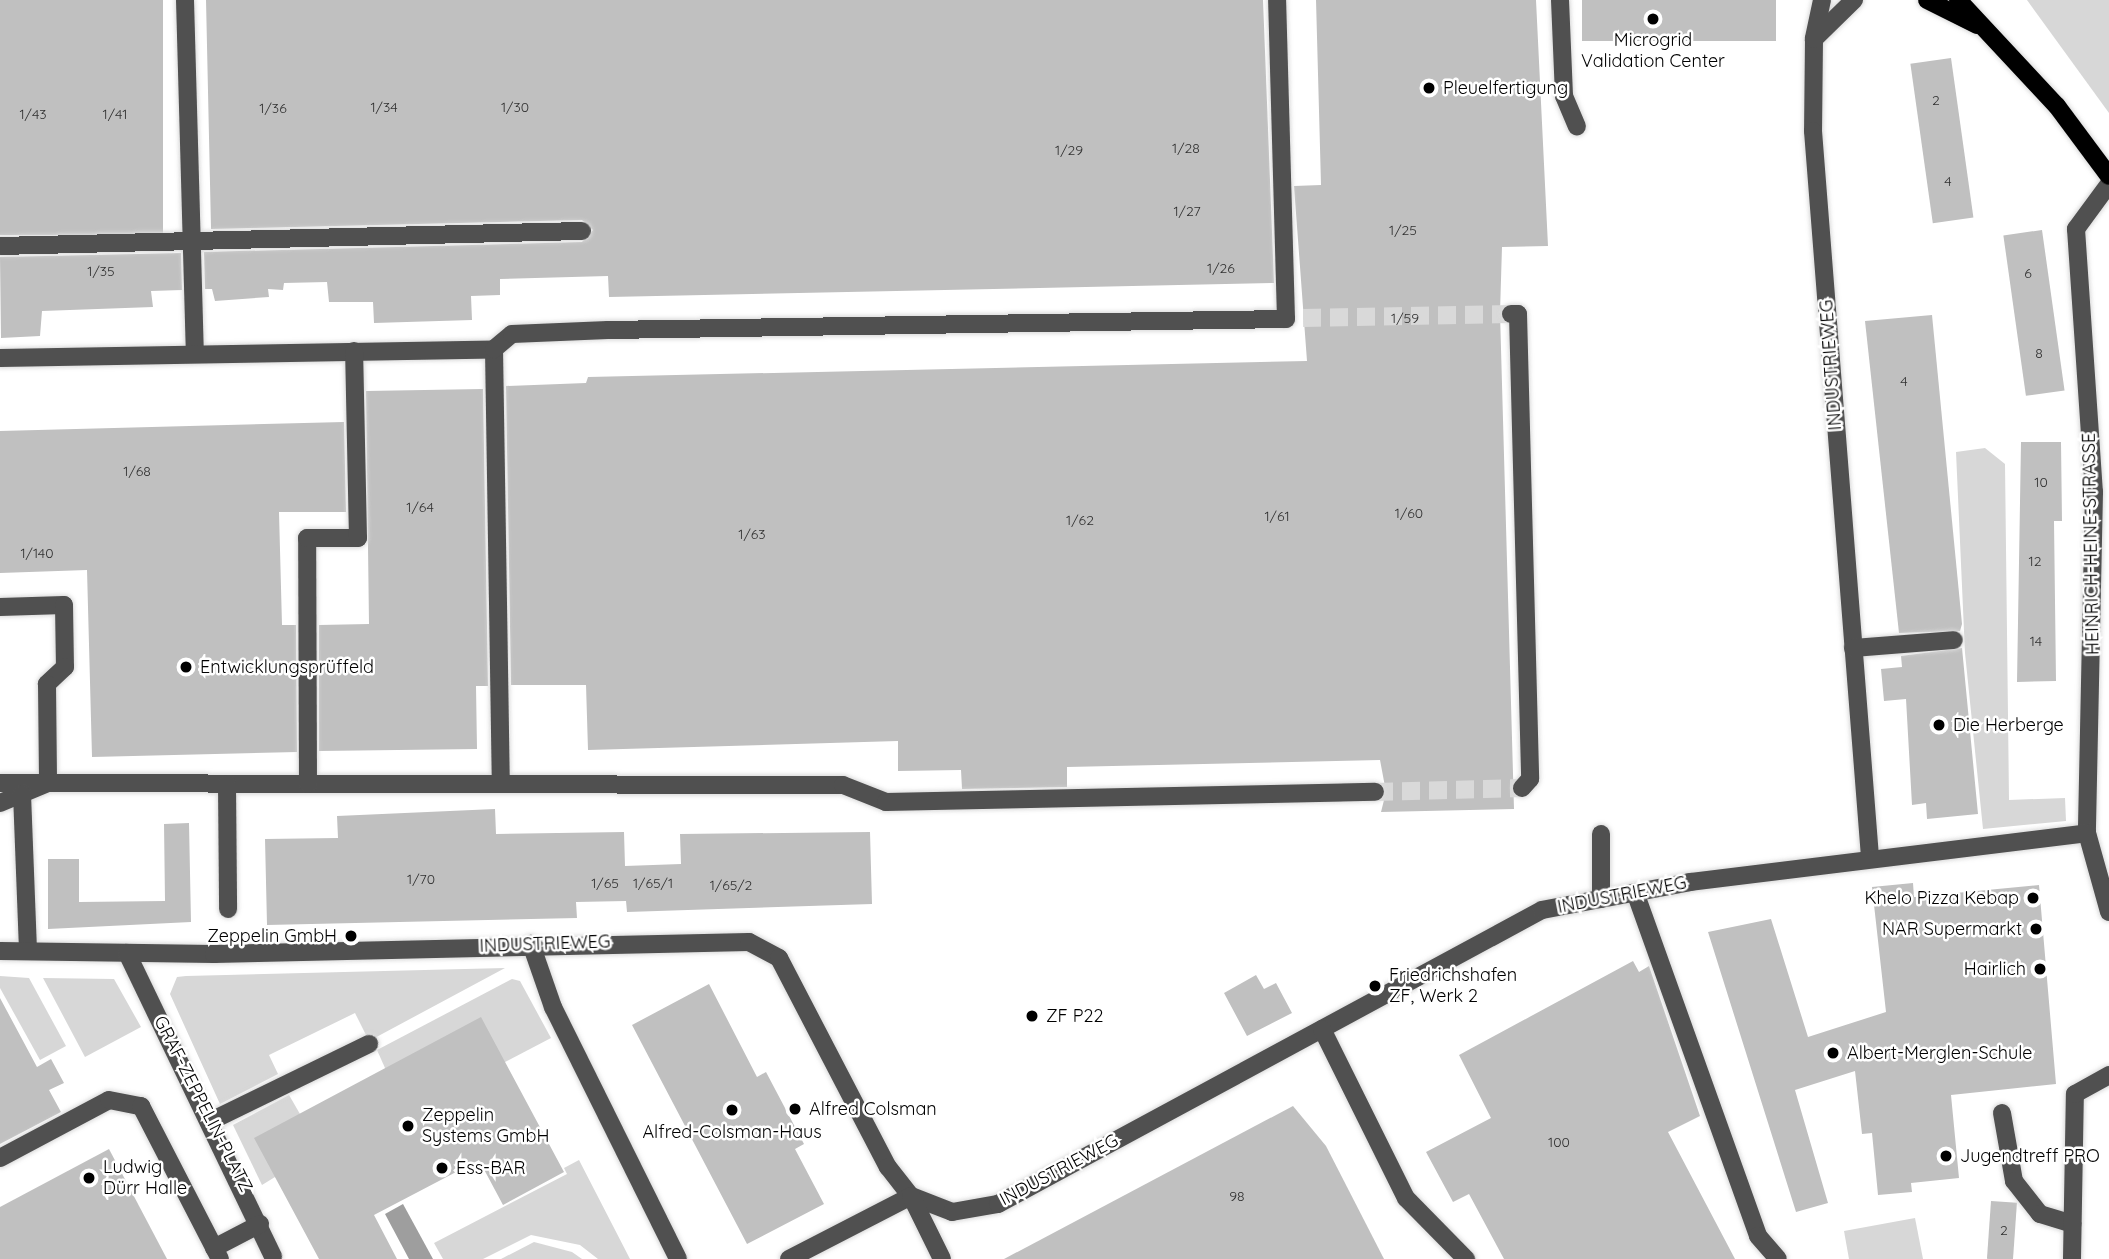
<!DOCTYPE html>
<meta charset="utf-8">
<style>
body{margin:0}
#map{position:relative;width:2109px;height:1259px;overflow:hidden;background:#fff;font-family:Quicksand,sans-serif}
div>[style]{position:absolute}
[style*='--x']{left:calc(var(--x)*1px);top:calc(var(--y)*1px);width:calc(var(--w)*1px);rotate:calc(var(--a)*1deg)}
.green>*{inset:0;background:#d7d7d7}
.water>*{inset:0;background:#9e9e9e}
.building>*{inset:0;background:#c0c0c0;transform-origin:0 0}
.minor-tunnel>*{height:18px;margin-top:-9px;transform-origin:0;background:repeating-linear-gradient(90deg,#d9d9d9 0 18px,transparent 0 27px)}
.roads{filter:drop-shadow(0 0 2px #dbdbdb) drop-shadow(0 0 2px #dbdbdb)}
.minor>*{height:18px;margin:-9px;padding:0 9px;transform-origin:9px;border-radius:9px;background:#505050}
.major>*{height:18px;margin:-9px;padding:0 9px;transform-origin:9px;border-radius:9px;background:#000}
.dots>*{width:19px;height:19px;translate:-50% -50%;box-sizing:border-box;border:4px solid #fff;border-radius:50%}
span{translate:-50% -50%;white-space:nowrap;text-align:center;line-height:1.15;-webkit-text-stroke:5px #fff;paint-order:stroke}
.number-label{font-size:14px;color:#303030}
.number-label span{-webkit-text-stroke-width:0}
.poi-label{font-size:18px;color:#000}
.left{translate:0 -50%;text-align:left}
.right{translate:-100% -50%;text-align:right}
.street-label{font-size:18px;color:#000}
</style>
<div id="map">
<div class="green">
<div style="clip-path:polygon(2027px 0,2109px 0,2109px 113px)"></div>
<div style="clip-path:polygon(1985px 448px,2005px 464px,2009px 800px,2065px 798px,2066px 821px,1983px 829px,1965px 653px,1956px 452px)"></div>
<div style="clip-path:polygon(505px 968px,369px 1041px,355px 1013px,269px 1055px,278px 1074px,220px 1104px,170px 994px,177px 977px,186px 976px)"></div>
<div style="clip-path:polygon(0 976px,29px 978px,66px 1046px,40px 1060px,0 988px)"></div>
<div style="clip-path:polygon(43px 978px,114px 979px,141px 1027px,85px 1057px)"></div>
<div style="clip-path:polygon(512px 979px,520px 981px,551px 1038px,505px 1062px,385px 1068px,377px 1050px)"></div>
<div style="clip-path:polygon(289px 1095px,300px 1114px,275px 1177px,262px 1185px,233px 1125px)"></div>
<div style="clip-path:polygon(579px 1160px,630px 1259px,598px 1259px,580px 1245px,531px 1235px,483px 1259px,443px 1259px,434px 1243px,567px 1174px,564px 1168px)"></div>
<div style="clip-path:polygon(1915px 1218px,1923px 1259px,1849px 1259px,1844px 1231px)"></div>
<div style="clip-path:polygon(534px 1242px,572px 1252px,582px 1259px,501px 1259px)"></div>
</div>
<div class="water">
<div style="clip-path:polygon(403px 1204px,433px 1259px,409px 1259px,385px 1214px)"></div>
</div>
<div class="building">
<div style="left:0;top:0;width:163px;height:235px"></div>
<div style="clip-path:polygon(206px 0,1263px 0,1274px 283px,609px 297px,608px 276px,500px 279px,500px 295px,471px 296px,472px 320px,374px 323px,373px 302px,329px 302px,327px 282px,284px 283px,283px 290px,268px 289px,269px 297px,215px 301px,212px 289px,205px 289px,204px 252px,582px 242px,593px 230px,582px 220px,211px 229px)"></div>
<div style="clip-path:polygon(1316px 0,1536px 0,1548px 246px,1502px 247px,1500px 313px,1514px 809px,1381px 812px,1386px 792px,1380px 760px,1067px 767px,1067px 787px,962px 789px,961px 770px,898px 771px,898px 741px,588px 750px,586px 685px,511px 685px,506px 386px,586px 383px,588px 377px,1307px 361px,1294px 186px,1321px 185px)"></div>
<div style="left:1582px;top:0;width:194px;height:41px"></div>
<div style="left:1951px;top:58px;width:161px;height:41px;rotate:82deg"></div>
<div style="left:2042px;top:230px;width:162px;height:39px;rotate:82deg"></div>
<div style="clip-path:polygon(181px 253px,182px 290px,151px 291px,153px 307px,42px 311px,40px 336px,1px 338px,0 257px)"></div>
<div style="clip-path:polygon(1932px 315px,1962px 624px,1960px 631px,1899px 633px,1865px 321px)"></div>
<div style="clip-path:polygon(483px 389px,488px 686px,476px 686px,477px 749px,319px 751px,319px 625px,369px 624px,366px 391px)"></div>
<div style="clip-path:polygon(344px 422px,346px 512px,279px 512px,282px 625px,296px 625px,297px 752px,92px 757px,87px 570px,0 573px,0 431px)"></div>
<div style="clip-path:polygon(2021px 442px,2061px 442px,2062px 521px,2054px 521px,2056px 681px,2017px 682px)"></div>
<div style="clip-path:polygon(1962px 648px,1978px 814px,1927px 819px,1926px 803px,1912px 805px,1906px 699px,1884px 701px,1881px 669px,1902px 667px,1901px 656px)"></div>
<div style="clip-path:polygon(495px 809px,496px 834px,624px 832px,625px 866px,681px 864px,680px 834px,870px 832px,872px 904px,627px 912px,626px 901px,576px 902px,577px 918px,267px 925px,265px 839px,338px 838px,337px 816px)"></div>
<div style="clip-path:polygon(189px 823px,191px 922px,48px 929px,48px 859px,79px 859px,79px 902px,165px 901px,164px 824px)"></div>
<div style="clip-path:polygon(1913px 883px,1914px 897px,2039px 885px,2056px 1084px,1951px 1095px,1959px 1178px,1911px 1183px,1912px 1192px,1878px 1195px,1872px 1133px,1862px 1134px,1855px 1071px,1795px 1090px,1828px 1203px,1796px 1212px,1708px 932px,1771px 919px,1808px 1037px,1886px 1012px,1872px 887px)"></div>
<div style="clip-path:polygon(1633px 961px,1639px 972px,1649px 966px,1700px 1116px,1668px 1132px,1735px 1259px,1504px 1259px,1469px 1194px,1453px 1202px,1426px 1152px,1491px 1118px,1459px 1055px)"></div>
<div style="clip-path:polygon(1256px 975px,1264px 989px,1276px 983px,1292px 1013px,1247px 1036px,1224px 993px)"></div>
<div style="clip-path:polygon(709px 984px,757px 1077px,766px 1072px,804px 1144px,795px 1149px,824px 1204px,747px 1244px,632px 1025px)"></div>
<div style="clip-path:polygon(0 998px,37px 1067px,51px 1059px,64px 1083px,49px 1090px,61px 1112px,0 1144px)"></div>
<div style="clip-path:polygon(481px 1017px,564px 1172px,503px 1205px,479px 1160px,374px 1215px,397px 1259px,319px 1259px,254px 1138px)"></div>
<div style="clip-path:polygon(1293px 1106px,1326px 1146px,1384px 1259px,1004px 1259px)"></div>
<div style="clip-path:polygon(109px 1149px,167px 1259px,0 1259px,0 1207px)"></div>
<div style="left:1991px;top:1201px;width:26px;height:58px;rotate:4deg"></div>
</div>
<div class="minor-tunnel">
<div style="--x:1303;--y:318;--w:208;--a:-1.1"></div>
<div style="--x:1375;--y:792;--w:147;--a:-1.6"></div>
</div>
<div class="roads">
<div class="minor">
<div style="--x:185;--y:0;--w:354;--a:88.4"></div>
<div style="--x:1560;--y:0;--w:96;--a:87.6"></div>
<div style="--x:1564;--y:96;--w:33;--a:67"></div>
<div style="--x:1822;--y:0;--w:40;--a:102"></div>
<div style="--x:1814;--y:39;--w:92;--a:90.6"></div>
<div style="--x:1813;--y:131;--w:728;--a:85.51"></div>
<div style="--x:1814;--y:39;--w:56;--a:-44.3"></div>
<div style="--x:2109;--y:184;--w:56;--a:126.3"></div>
<div style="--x:2076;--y:229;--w:264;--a:86.1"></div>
<div style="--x:2094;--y:492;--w:341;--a:91.2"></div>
<div style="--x:2087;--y:833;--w:82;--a:74.4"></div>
<div style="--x:0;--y:246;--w:582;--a:-1.48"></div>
<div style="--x:1511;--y:314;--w:7;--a:0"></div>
<div style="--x:1518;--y:314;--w:465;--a:88.5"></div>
<div style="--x:1530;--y:779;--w:12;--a:132"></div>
<div style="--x:494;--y:349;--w:435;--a:89.1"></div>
<div style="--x:0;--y:358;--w:494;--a:-1"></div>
<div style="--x:494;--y:349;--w:23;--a:-40"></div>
<div style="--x:512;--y:334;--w:96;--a:-2.4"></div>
<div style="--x:608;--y:330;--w:678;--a:-0.93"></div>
<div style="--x:1286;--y:319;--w:319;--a:-91.6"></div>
<div style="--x:0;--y:607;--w:64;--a:-1.8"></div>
<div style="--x:64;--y:605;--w:62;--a:89.1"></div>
<div style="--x:65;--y:667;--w:25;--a:137"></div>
<div style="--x:47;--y:684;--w:99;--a:89.4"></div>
<div style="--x:48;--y:783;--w:52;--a:157.4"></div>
<div style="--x:1853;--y:648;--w:101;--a:-4.5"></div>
<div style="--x:0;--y:783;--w:843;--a:0.14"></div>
<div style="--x:843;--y:785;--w:46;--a:21.6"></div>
<div style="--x:886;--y:802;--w:489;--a:-1.2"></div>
<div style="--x:227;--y:784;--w:125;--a:89.5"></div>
<div style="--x:308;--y:784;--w:246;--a:-90.2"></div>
<div style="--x:307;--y:538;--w:51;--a:0"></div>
<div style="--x:358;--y:538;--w:187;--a:-91.2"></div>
<div style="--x:22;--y:794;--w:157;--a:87.8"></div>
<div style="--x:1601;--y:834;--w:65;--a:90"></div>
<div style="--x:1635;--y:892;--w:365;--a:70.3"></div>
<div style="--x:1758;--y:1236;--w:30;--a:49"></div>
<div style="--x:531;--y:944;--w:67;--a:70.8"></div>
<div style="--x:553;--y:1007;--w:281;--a:63.6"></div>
<div style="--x:0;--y:951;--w:214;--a:0.8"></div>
<div style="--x:214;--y:954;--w:535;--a:-1.28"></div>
<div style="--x:749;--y:942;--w:34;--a:28"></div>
<div style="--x:779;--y:958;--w:236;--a:62.5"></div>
<div style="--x:888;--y:1167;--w:37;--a:52"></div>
<div style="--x:911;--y:1196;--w:44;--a:21.3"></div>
<div style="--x:952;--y:1212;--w:47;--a:-9.9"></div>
<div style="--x:998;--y:1204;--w:618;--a:-28.39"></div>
<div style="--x:1542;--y:910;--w:151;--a:-10.7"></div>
<div style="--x:1690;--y:882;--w:400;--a:-7"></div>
<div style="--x:127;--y:953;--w:337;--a:64.3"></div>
<div style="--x:1322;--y:1029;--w:189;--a:63.6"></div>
<div style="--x:1406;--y:1198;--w:86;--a:45.5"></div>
<div style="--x:2002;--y:1113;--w:69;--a:80"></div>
<div style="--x:2014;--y:1181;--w:42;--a:51.8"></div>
<div style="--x:2040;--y:1214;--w:34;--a:17"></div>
<div style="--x:211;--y:1121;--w:176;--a:-26"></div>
<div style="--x:0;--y:1158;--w:123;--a:-28"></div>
<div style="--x:109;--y:1100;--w:33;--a:11"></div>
<div style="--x:141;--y:1106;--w:172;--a:62.7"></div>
<div style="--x:214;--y:1248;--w:52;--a:-27.6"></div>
<div style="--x:789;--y:1259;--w:137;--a:-27.3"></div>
<div style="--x:911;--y:1196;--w:70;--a:63.8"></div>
<div style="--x:2072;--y:1259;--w:165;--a:-89"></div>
<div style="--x:2075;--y:1094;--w:39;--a:-29"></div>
</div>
<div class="major">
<div style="--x:1927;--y:0;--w:56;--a:26.6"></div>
<div style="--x:1958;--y:0;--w:145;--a:47"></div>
<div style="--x:2057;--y:106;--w:87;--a:53.4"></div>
</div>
</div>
<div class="dots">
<div style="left:1653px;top:19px;background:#000"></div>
<div style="left:1429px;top:88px;background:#000"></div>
<div style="left:186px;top:667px;background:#000"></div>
<div style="left:1939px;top:725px;background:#000"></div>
<div style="left:2033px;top:898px;background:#000"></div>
<div style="left:2036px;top:929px;background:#000"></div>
<div style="left:351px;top:936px;background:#000"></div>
<div style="left:2040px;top:969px;background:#000"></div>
<div style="left:1375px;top:986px;background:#000"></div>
<div style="left:1032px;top:1016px;background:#000"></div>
<div style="left:1833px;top:1053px;background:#000"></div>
<div style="left:795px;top:1109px;background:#000"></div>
<div style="left:732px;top:1110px;background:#000"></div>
<div style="left:408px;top:1126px;background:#000"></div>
<div style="left:1946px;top:1156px;background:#000"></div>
<div style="left:442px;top:1168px;background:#000"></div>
<div style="left:89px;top:1178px;background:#000"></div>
</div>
<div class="number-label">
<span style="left:1936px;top:100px">2</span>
<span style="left:384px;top:107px">1/34</span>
<span style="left:515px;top:107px">1/30</span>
<span style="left:273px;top:108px">1/36</span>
<span style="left:33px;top:114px">1/43</span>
<span style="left:115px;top:114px">1/41</span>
<span style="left:1186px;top:148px">1/28</span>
<span style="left:1069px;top:150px">1/29</span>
<span style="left:1948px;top:181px">4</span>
<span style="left:1187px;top:211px">1/27</span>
<span style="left:1403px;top:230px">1/25</span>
<span style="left:1221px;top:268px">1/26</span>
<span style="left:101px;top:271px">1/35</span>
<span style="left:2028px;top:273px">6</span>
<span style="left:1405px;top:318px">1/59</span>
<span style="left:2039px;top:353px">8</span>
<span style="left:1904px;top:381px">4</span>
<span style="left:137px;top:471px">1/68</span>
<span style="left:2041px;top:482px">10</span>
<span style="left:420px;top:507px">1/64</span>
<span style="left:1409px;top:513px">1/60</span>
<span style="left:1277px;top:516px">1/61</span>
<span style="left:1080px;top:520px">1/62</span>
<span style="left:752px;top:534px">1/63</span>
<span style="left:37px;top:553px">1/140</span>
<span style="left:2035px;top:561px">12</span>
<span style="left:2036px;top:641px">14</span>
<span style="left:421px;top:879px">1/70</span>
<span style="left:605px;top:883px">1/65</span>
<span style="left:653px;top:883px">1/65/1</span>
<span style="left:731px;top:885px">1/65/2</span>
<span style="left:1559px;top:1142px">100</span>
<span style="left:1237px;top:1196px">98</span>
<span style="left:2004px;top:1230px">2</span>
</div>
<div class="poi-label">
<span style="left:1653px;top:51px">Microgrid<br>Validation Center</span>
<span class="left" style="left:1443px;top:88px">Pleuelfertigung</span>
<span class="left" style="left:200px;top:667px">Entwicklungsprüffeld</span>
<span class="left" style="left:1953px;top:725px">Die Herberge</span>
<span class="right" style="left:2019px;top:898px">Khelo Pizza Kebap</span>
<span class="right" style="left:2022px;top:929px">NAR Supermarkt</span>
<span class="right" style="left:337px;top:936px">Zeppelin GmbH</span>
<span class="right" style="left:2026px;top:969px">Hairlich</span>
<span class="left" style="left:1389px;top:986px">Friedrichshafen<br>ZF, Werk 2</span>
<span class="left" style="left:1046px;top:1016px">ZF P22</span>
<span class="left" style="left:1847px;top:1053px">Albert-Merglen-Schule</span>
<span class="left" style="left:809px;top:1109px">Alfred Colsman</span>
<span class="left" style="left:422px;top:1126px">Zeppelin<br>Systems GmbH</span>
<span style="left:732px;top:1132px">Alfred-Colsman-Haus</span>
<span class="left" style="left:1960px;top:1156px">Jugendtreff PRO</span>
<span class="left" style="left:103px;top:1178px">Ludwig<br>Dürr Halle</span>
<span class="left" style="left:456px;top:1168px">Ess-BAR</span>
</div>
<div class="street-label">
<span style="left:1831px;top:365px;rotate:-94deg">INDUSTRIEWEG</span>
<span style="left:2091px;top:544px;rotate:-91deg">HEINRICH-HEINE-STRASSE</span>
<span style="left:1622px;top:895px;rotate:-11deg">INDUSTRIEWEG</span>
<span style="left:545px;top:944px;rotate:-2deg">INDUSTRIEWEG</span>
<span style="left:203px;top:1104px;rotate:63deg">GRAF-ZEPPELIN-PLATZ</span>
<span style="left:1059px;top:1170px;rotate:-28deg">INDUSTRIEWEG</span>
</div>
</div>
